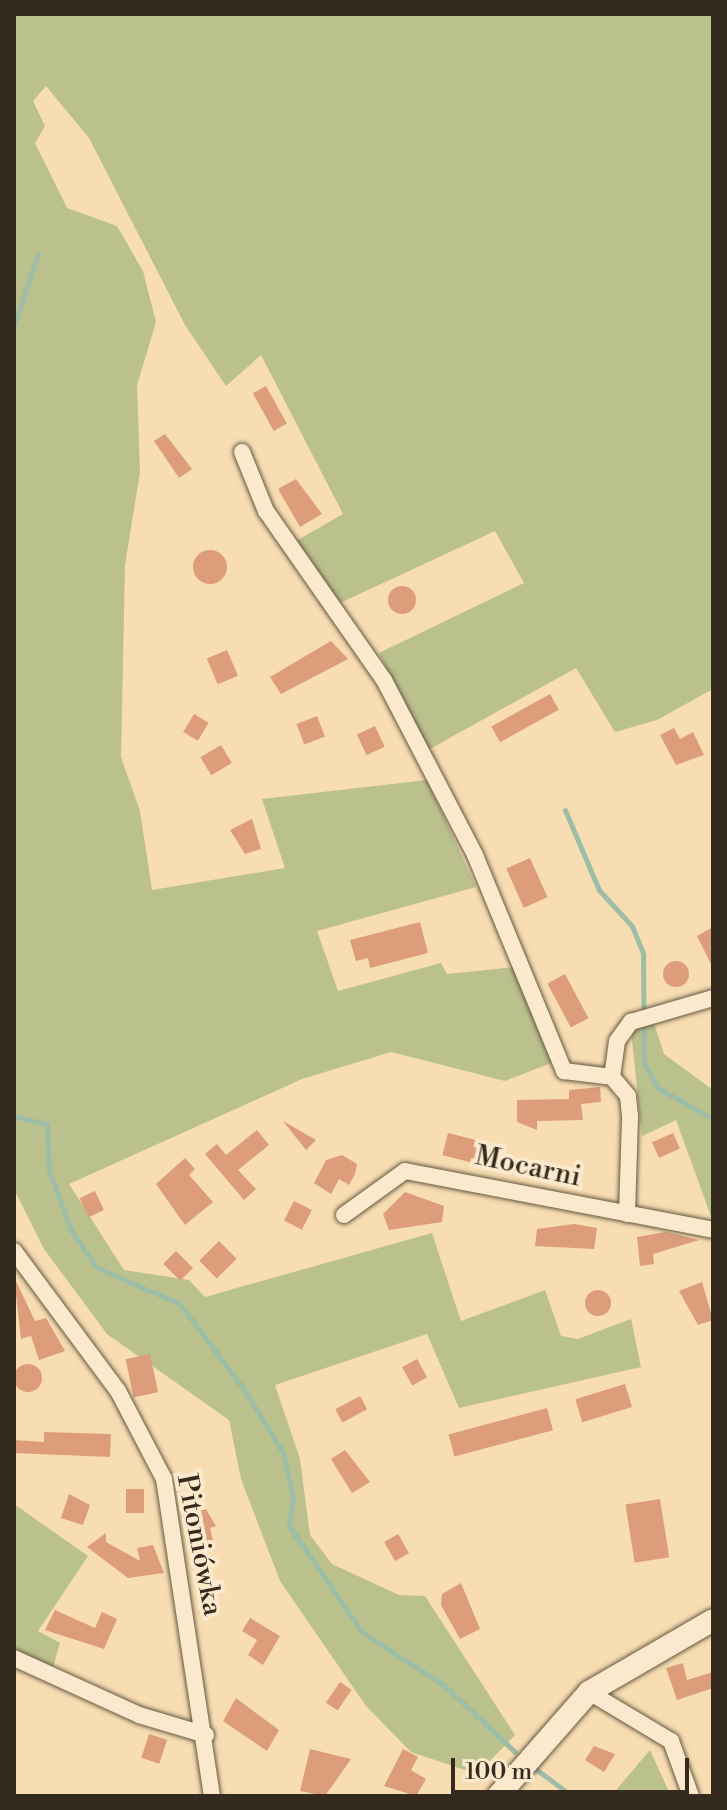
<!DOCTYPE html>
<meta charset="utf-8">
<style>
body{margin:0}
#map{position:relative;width:727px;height:1810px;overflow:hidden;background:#f7ddb1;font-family:"Libre Bodoni",serif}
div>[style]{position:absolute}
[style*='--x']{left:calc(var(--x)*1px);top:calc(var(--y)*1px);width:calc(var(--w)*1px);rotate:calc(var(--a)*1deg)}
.green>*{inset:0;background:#bbc18d}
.stream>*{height:5px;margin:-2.5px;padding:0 2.5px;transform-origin:2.5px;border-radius:2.5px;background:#9ebda6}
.building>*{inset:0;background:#dd9d7a;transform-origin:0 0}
.round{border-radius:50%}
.roads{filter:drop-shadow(0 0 2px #655843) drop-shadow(0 0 2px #655843)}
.street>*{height:16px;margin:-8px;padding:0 8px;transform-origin:8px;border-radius:8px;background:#fae9cc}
.secondary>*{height:22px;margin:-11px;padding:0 11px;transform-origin:11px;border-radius:11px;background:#fae9cc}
span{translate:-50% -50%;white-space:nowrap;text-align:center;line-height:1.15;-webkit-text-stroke:8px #fae9cc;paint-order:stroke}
.street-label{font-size:28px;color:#342b1e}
.frame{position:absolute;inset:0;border:16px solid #342b1e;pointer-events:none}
.scale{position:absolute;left:451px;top:1758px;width:238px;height:36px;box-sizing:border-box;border:4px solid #342b1e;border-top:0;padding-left:10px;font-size:24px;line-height:28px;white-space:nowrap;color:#342b1e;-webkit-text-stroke:6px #fae9cc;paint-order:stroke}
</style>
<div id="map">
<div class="green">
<div style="clip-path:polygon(14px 14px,713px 14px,713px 689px,657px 720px,615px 732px,576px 668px,428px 750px,379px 653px,524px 583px,495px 531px,338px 604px,296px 541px,343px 514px,261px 355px,226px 386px,185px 325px,89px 138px,46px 86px,33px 101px,45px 126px,35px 143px,67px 208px,117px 226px,143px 271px,156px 322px,137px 385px,140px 472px,125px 565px,121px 757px,140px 811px,152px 890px,285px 868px,262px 799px,427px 780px,476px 887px,317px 931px,338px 991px,441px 963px,447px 974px,515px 967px,554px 1062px,505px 1081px,391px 1052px,302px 1079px,69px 1184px,124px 1270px,189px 1280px,205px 1297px,432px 1233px,461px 1321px,545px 1290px,561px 1336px,578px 1339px,631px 1319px,641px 1367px,459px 1408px,427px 1334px,275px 1385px,300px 1459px,310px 1535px,332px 1564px,399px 1595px,425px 1596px,515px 1735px,477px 1774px,411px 1752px,366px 1706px,280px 1581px,241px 1479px,229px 1420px,107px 1334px,44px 1249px,14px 1189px)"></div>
<div style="clip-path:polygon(654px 1023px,664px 1054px,713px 1090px,713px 1222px,676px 1120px,642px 1136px,631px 1030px)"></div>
<div style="clip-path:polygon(14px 1504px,88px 1556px,38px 1631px,60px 1643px,53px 1667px,14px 1649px)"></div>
<div style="clip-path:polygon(650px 1750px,671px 1796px,611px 1796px)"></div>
</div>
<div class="stream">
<div style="--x:14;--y:325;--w:75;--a:-71.3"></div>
<div style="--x:565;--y:810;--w:87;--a:67"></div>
<div style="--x:599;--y:890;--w:49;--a:47.5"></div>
<div style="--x:632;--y:926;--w:29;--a:68"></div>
<div style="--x:643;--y:953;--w:110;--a:89.5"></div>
<div style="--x:644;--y:1063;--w:29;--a:61"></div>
<div style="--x:658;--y:1088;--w:63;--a:29.4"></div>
<div style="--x:14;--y:1116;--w:34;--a:14"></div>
<div style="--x:47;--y:1124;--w:47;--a:87.6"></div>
<div style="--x:49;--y:1171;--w:63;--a:69.6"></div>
<div style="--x:71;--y:1230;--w:45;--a:56"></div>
<div style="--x:96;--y:1267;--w:92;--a:23.8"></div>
<div style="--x:180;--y:1304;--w:109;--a:53.2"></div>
<div style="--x:245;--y:1391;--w:73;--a:58.5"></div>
<div style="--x:283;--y:1453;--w:45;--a:77.2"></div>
<div style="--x:293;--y:1497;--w:29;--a:98"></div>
<div style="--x:289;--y:1526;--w:129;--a:55.4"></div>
<div style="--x:362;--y:1632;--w:99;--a:33"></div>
<div style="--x:445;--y:1686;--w:96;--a:43.3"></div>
<div style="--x:533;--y:1767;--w:49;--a:36.6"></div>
</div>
<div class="building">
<div style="left:266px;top:386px;width:43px;height:15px;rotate:61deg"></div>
<div style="clip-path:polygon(165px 434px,192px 469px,179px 478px,154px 441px)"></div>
<div style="clip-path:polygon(296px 479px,322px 514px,300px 527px,278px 489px)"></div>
<div class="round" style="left:193px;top:550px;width:34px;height:34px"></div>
<div class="round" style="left:388px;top:586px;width:28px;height:28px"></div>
<div style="clip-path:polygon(331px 641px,348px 659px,281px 694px,270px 677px)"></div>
<div style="left:227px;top:650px;width:28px;height:22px;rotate:67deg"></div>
<div style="left:550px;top:694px;width:18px;height:67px;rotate:61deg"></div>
<div style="left:194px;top:714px;width:17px;height:21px;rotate:31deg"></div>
<div style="left:317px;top:716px;width:22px;height:22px;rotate:69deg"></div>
<div style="left:375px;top:726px;width:23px;height:20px;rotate:65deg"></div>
<div style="clip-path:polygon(674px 728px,680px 739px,693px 732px,704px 755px,676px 765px,660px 735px)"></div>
<div style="left:221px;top:745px;width:21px;height:24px;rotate:59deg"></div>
<div style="clip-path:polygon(252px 819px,261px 849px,245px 854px,230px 830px)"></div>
<div style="left:530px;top:858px;width:43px;height:26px;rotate:66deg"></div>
<div style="clip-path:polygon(420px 922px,428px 953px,370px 968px,368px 958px,356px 961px,350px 940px)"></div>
<div style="clip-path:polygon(713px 927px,713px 968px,697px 936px)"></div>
<div class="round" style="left:663px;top:961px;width:26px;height:26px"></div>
<div style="left:565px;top:974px;width:50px;height:20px;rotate:62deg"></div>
<div style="clip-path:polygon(600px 1087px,601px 1102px,581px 1104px,583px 1120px,537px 1121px,537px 1130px,517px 1122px,517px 1100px,569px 1099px,569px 1090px)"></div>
<div style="clip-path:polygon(283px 1121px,316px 1140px,306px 1150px)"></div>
<div style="clip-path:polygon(257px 1130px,269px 1145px,238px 1170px,256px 1189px,244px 1200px,205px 1154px,217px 1144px,226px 1155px)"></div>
<div style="left:448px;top:1133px;width:32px;height:23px;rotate:14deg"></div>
<div style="left:673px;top:1133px;width:17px;height:23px;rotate:66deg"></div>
<div style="clip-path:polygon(342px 1155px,357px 1164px,355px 1174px,349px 1185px,339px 1179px,331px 1194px,314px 1183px,326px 1160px)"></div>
<div style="clip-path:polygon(185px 1158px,195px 1169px,189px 1175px,213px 1202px,185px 1225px,156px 1184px)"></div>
<div style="left:95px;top:1191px;width:21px;height:17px;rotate:65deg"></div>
<div style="clip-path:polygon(405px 1192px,444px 1206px,442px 1222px,389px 1230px,383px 1214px)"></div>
<div style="left:294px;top:1201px;width:20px;height:22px;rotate:27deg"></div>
<div style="clip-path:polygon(574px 1224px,597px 1228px,594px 1249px,535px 1246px,537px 1229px)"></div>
<div style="clip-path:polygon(666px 1232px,699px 1240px,653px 1254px,654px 1264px,640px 1266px,637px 1237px)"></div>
<div style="left:219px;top:1241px;width:25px;height:28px;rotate:45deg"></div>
<div style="left:176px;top:1251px;width:24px;height:18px;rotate:45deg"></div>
<div style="clip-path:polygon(14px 1277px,35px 1321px,46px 1318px,65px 1351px,39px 1360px,31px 1336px,21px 1339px)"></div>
<div style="clip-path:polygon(702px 1282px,713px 1320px,698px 1325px,679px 1291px)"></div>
<div class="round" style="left:585px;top:1290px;width:26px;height:26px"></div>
<div style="left:150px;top:1354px;width:39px;height:25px;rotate:78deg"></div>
<div style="left:417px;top:1359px;width:21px;height:17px;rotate:61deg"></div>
<div class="round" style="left:14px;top:1364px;width:28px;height:28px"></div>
<div style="left:625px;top:1384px;width:24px;height:52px;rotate:73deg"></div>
<div style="left:360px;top:1396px;width:15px;height:28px;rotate:62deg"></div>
<div style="left:547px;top:1408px;width:23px;height:102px;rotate:75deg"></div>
<div style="clip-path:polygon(44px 1432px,111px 1434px,110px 1457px,14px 1453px,14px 1440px,44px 1442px)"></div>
<div style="clip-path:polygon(345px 1450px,370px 1482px,352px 1493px,331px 1459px)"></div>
<div style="left:126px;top:1489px;width:18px;height:24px"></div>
<div style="clip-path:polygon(69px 1494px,90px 1505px,83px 1525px,61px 1518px)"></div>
<div style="left:660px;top:1499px;width:59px;height:35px;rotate:81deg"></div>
<div style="clip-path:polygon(204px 1506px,216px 1526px,210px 1528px,215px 1550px,192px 1556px,188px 1541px,198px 1538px,190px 1509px)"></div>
<div style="clip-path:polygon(106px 1533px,106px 1542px,140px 1561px,137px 1548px,153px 1545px,164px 1573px,128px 1578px,87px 1547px)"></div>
<div style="left:398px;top:1534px;width:22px;height:16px;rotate:60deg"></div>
<div style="clip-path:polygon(461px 1583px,480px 1629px,460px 1639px,441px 1605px,442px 1594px)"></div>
<div style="clip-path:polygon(55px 1610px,95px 1628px,102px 1612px,117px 1619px,104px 1649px,45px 1630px)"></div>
<div style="clip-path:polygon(250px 1618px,280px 1636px,263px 1665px,248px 1655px,257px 1640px,242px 1631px)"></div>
<div style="clip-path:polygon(683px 1663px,687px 1680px,713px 1672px,713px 1688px,677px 1700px,666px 1668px)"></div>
<div style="left:340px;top:1682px;width:14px;height:25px;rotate:34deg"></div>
<div style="clip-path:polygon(236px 1698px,279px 1730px,267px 1751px,223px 1721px)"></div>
<div style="left:149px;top:1734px;width:19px;height:25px;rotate:18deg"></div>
<div style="clip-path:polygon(594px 1746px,615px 1754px,604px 1772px,585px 1760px)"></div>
<div style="clip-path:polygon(310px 1749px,351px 1759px,325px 1796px,300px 1791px)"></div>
<div style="clip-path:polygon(403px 1749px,418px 1757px,411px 1770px,426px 1779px,416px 1796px,384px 1786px)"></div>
</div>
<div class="roads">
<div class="street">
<div style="--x:242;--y:452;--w:64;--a:67.9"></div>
<div style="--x:266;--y:511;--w:206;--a:55.1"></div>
<div style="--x:384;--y:680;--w:197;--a:62.5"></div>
<div style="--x:475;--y:855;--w:234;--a:67.6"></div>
<div style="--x:564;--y:1071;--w:48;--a:7.1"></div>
<div style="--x:627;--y:1214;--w:98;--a:-88.2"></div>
<div style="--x:630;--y:1116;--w:20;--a:-96"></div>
<div style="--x:628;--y:1096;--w:25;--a:-130"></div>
<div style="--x:612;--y:1077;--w:36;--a:-82"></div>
<div style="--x:617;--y:1041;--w:24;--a:-54"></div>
<div style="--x:631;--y:1022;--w:85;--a:-16.3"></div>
<div style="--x:344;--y:1215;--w:75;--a:-35.8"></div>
<div style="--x:405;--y:1171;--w:314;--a:10.8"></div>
<div style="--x:14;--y:1251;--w:174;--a:53.4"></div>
<div style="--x:118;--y:1391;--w:99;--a:62.4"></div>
<div style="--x:164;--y:1479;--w:321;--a:81.4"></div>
<div style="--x:14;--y:1658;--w:137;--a:24.5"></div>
<div style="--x:139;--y:1715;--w:70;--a:16.6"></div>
<div style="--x:589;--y:1692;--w:96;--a:30.9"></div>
<div style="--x:671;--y:1741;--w:59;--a:70"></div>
</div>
<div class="secondary">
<div style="--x:498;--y:1796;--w:138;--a:-48.8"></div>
<div style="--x:589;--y:1692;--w:143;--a:-30.1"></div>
</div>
</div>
<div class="street-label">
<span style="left:528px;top:1167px;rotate:12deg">Mocarni</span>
<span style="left:199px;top:1545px;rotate:79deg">Pitoniówka</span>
</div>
<div class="frame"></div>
<div class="scale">100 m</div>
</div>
